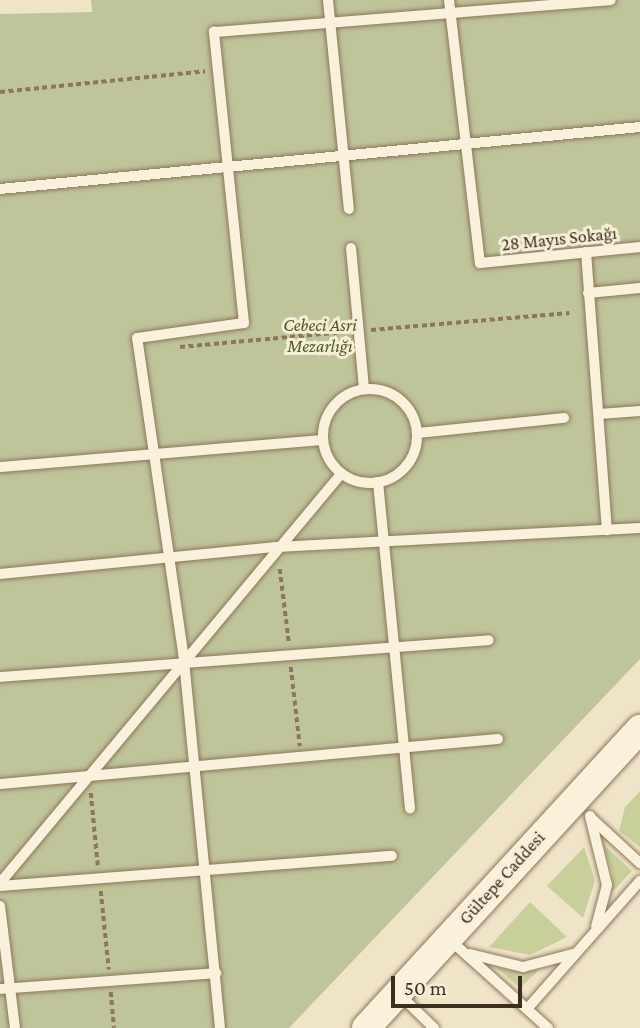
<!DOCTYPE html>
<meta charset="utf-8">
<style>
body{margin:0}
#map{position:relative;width:640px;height:1028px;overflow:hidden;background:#f0e4c8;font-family:"Crimson Pro",serif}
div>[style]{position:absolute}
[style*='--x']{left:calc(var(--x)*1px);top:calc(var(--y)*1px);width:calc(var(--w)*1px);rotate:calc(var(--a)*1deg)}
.green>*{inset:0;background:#c9cf9b}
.cemetery>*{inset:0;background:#bfc49a}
.path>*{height:3.5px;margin-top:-1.75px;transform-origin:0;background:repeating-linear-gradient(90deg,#8d765c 0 5px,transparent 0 8.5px)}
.roads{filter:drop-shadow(0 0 2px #8d765c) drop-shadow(0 0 2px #8d765c)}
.lane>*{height:10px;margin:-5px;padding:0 5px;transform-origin:5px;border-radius:5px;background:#faf1dc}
.lane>.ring{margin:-5px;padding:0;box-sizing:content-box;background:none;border:10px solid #faf1dc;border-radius:50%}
.secondary>*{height:28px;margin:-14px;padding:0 14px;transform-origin:14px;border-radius:14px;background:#faf1dc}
span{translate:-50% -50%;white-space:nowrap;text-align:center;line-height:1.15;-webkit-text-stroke:6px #f7eed8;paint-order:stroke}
.street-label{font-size:18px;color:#3d2e20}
.park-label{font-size:18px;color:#4d5a26;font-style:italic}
.scale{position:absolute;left:391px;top:976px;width:131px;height:32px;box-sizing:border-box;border:4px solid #3d2e20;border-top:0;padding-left:9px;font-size:21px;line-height:24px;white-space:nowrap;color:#3d2e20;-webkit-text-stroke:5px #f7eed8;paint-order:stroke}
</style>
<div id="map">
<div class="green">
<div style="clip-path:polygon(640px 791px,640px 847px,619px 831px,625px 807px)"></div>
<div style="clip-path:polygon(603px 844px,632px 871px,612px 892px,613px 875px)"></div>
<div style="clip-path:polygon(584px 847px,595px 880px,583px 918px,547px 886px)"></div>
<div style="clip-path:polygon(530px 902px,567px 937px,530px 955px,489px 947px)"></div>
<div style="clip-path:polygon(496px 967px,518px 972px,539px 970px,520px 988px)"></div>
</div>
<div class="cemetery">
<div style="clip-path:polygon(91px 0,640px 0,640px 659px,289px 1028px,0 1028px,0 14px,92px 12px)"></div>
</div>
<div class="path">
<div style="--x:0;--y:92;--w:206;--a:-5.8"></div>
<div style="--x:371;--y:330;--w:199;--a:-4.9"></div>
<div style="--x:180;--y:347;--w:167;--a:-5.2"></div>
<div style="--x:280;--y:569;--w:74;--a:83"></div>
<div style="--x:291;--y:667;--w:80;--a:83.5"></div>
<div style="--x:91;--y:793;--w:73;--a:84.5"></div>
<div style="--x:101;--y:891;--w:79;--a:84.2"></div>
<div style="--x:111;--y:992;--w:36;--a:85"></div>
</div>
<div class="roads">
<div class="lane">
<div style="--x:328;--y:0;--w:210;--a:84.3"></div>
<div style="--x:449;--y:0;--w:265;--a:83.3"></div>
<div style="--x:480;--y:263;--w:161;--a:-5.7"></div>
<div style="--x:0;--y:189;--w:643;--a:-5.53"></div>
<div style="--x:351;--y:248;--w:141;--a:84.7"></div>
<div style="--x:586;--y:252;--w:279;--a:85.7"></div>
<div style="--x:588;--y:293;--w:52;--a:-5.5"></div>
<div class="ring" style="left:323px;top:389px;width:84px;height:84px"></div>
<div style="--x:599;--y:414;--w:41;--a:-4.2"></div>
<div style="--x:418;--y:433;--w:147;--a:-5.9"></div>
<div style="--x:0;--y:467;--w:324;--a:-4.8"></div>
<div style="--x:378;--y:482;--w:328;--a:84.4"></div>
<div style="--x:0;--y:574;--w:278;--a:-5.6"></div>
<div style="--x:277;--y:547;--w:363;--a:-3"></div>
<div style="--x:0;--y:677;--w:490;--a:-4.3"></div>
<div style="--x:0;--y:784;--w:500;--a:-5.16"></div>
<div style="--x:590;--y:816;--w:71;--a:76.2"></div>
<div style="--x:607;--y:885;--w:43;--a:104.7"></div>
<div style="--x:591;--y:818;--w:67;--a:42.6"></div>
<div style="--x:0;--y:883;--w:533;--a:-50.18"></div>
<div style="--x:0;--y:886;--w:393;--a:-4.4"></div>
<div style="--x:0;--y:906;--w:123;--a:83"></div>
<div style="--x:450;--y:940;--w:132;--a:41.9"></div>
<div style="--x:470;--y:954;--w:55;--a:13.8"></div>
<div style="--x:523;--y:967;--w:52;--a:-14.6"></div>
<div style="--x:0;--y:989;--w:217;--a:-4.2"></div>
<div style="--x:399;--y:994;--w:49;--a:44.2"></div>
<div style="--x:527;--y:1009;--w:171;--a:-48.6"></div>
<div style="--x:220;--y:1028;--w:371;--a:-95.6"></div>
<div style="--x:184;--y:659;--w:324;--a:-98.3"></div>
<div style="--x:137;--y:338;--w:108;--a:-8"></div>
<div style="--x:244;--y:323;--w:293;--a:-95.9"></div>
<div style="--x:214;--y:32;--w:398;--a:-4.6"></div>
</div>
<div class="secondary">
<div style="--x:366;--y:1028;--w:406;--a:-47.5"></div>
</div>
</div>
<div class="street-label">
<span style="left:559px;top:239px;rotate:-6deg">28 Mayıs Sokağı</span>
<span style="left:502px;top:878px;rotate:-48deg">Gültepe Caddesi</span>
</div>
<div class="park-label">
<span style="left:320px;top:336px">Cebeci Asri<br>Mezarlığı</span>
</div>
<div class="scale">50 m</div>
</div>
